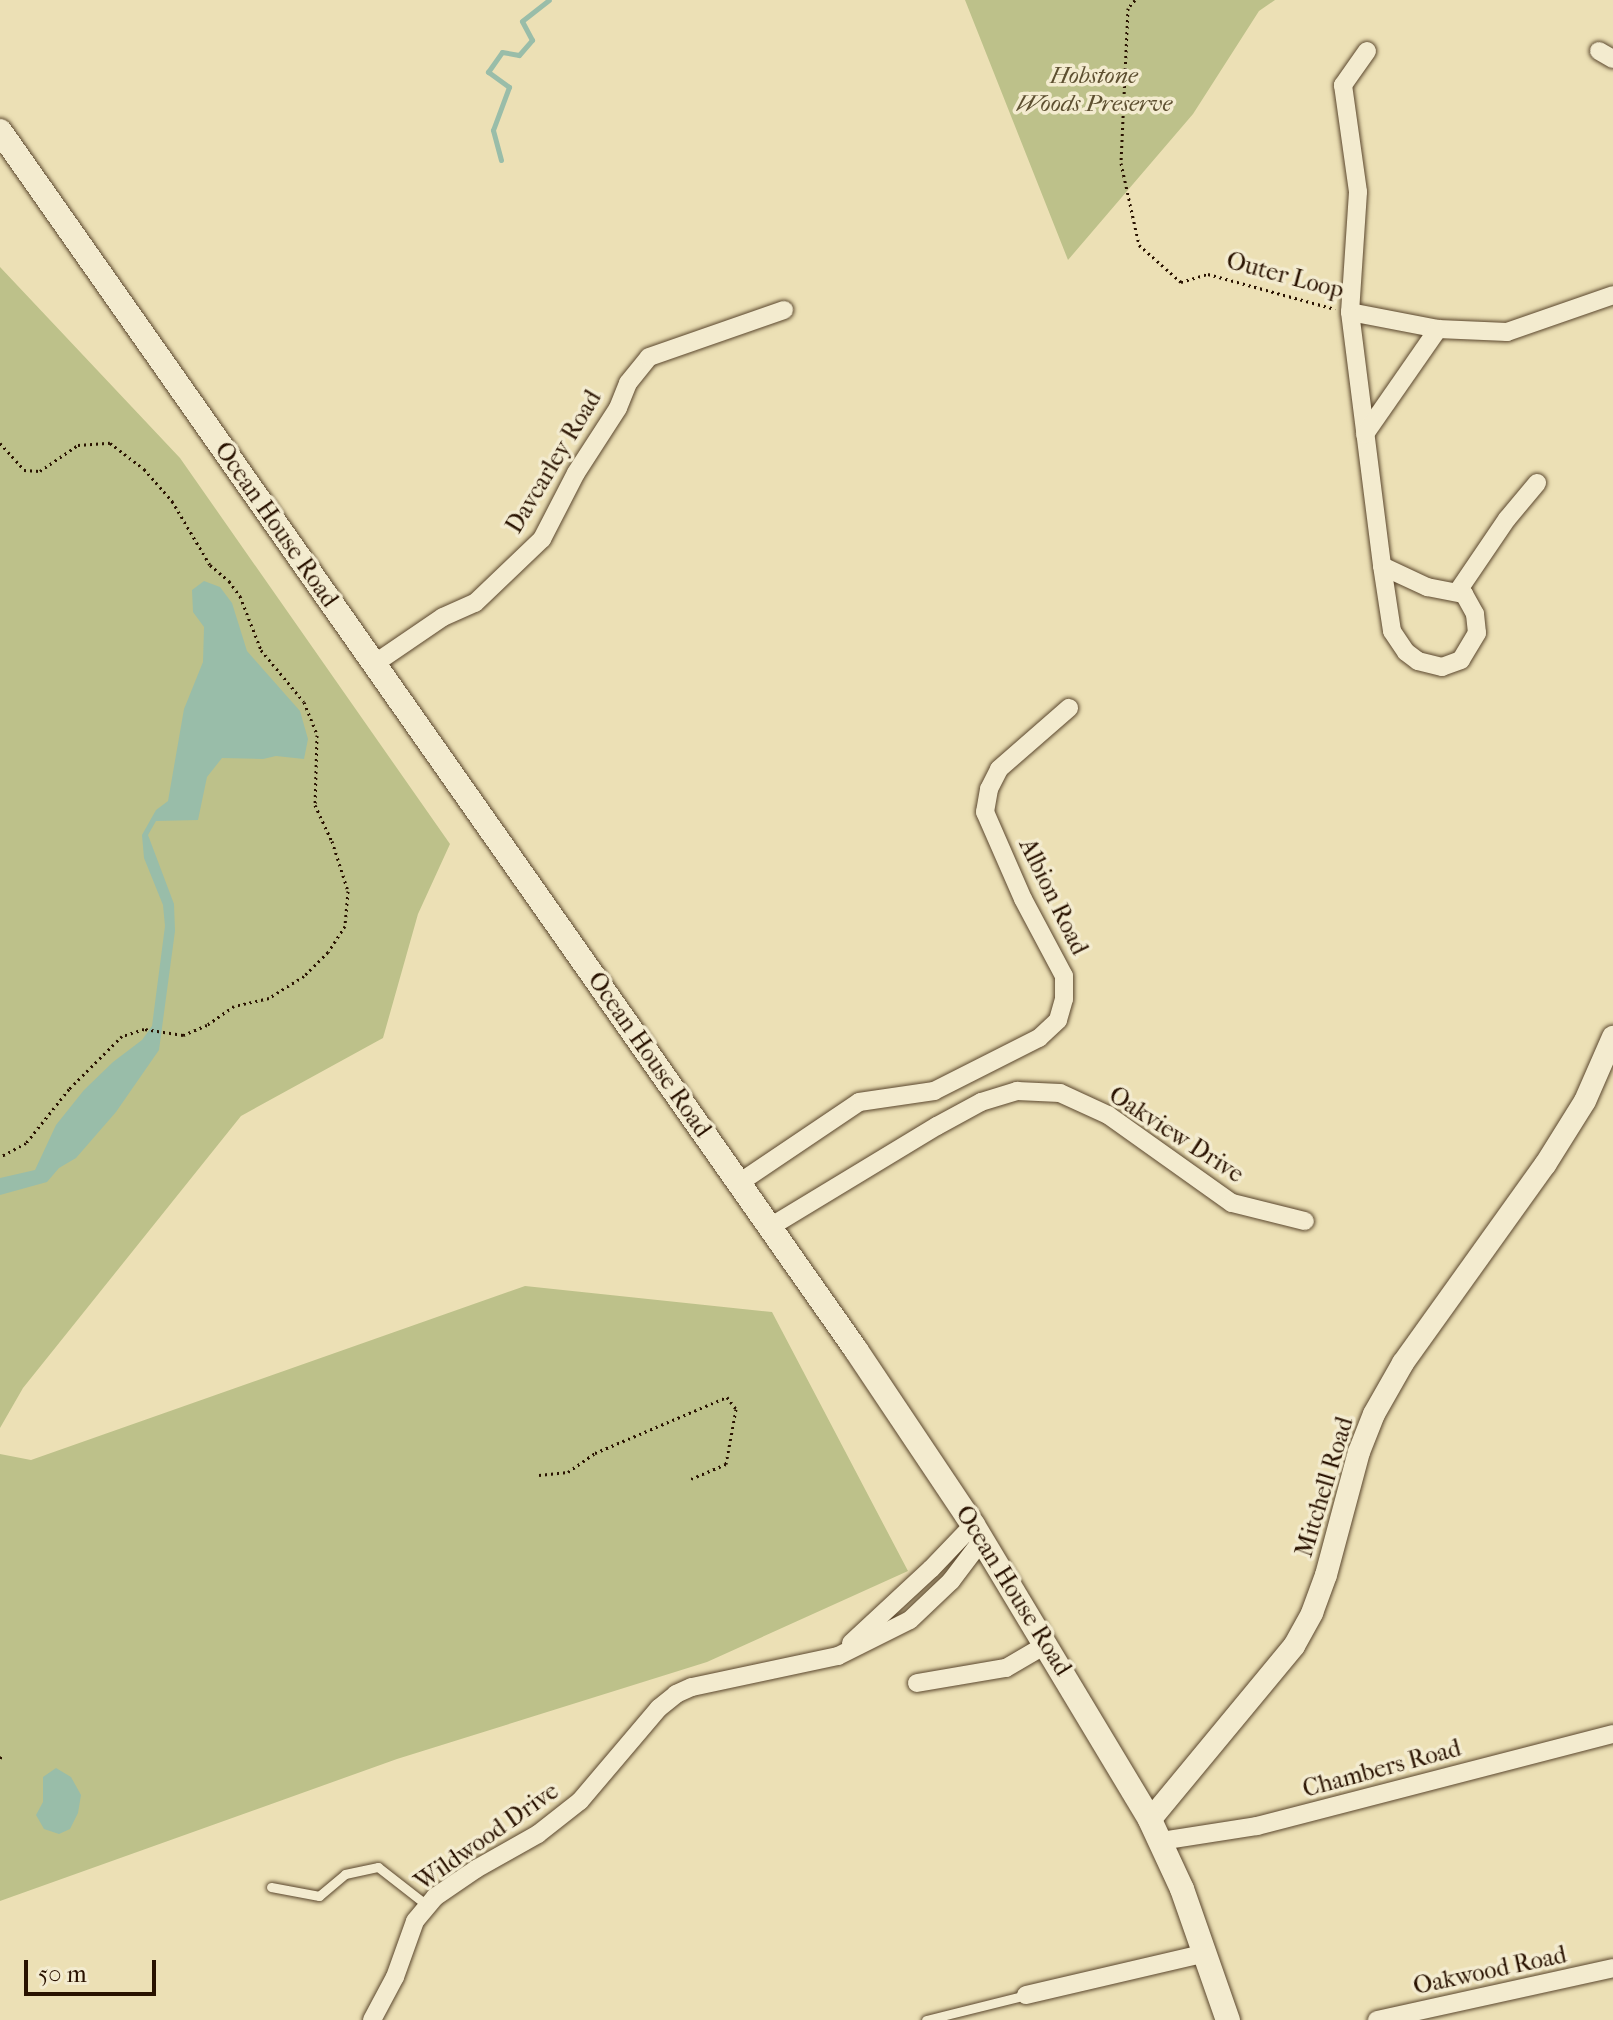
<!DOCTYPE html>
<style>
body{margin:0}
#map{position:relative;width:1613px;height:2020px;overflow:hidden;background:#ece0b5;font-family:"IM FELL French Canon",serif}
div>[style]{position:absolute}
[style*='--x']{left:calc(var(--x)*1px);top:calc(var(--y)*1px);width:calc(var(--w)*1px);rotate:calc(var(--a)*1deg)}
.green>*{inset:0;background:#bdc18a}
.water>*{inset:0;background:#99bda9}
.stream>*{height:5px;margin:-2.5px;padding:0 2.5px;transform-origin:2.5px;border-radius:2.5px;background:#99bda9}
.path>*{height:3px;margin-top:-1.5px;transform-origin:0;background:repeating-linear-gradient(90deg,#291200 0 2px,transparent 0 6px)}
.roads{filter:drop-shadow(0 0 2px #5a462d) drop-shadow(0 0 2px #5a462d)}
.service>*{height:9px;margin:-4.5px;padding:0 4.5px;transform-origin:4.5px;border-radius:4.5px;background:#f3ebcf}
.minor>*{height:18px;margin:-9px;padding:0 9px;transform-origin:9px;border-radius:9px;background:#f3ebcf}
.tertiary>*{height:22px;margin:-11px;padding:0 11px;transform-origin:11px;border-radius:11px;background:#f3ebcf}
.secondary>*{height:24px;margin:-12px;padding:0 12px;transform-origin:12px;border-radius:12px;background:#f3ebcf}
span{translate:-50% -50%;white-space:nowrap;text-align:center;line-height:1.15;-webkit-text-stroke:7px #f3ebcf;paint-order:stroke}
.park-label{font-size:24px;color:#5d4f30;font-style:italic}
.street-label{font-size:24px;color:#291200}
.scale{position:absolute;left:24px;top:1960px;width:132px;height:36px;box-sizing:border-box;border:4px solid #291200;border-top:0;padding-left:10px;font-size:24px;line-height:28px;white-space:nowrap;color:#291200;-webkit-text-stroke:6px #f3ebcf;paint-order:stroke}
</style>
<div id="map">
<div class="green">
<div style="clip-path:polygon(965px 0,1275px 0,1259px 11px,1193px 114px,1068px 260px)"></div>
<div style="clip-path:polygon(0 267px,180px 458px,450px 844px,418px 914px,383px 1038px,241px 1116px,23px 1388px,0 1428px)"></div>
<div style="clip-path:polygon(525px 1286px,772px 1312px,908px 1571px,707px 1662px,397px 1759px,0 1901px,0 1454px,31px 1460px)"></div>
</div>
<div class="water">
<div style="clip-path:polygon(204px 581px,220px 587px,232px 603px,247px 651px,300px 711px,308px 739px,304px 759px,276px 756px,263px 759px,222px 758px,207px 777px,198px 820px,156px 821px,148px 835px,174px 904px,175px 931px,159px 1050px,116px 1112px,76px 1158px,59px 1168px,47px 1182px,0 1195px,0 1178px,35px 1170px,56px 1125px,84px 1090px,113px 1062px,142px 1040px,152px 1026px,165px 926px,163px 905px,144px 858px,142px 835px,156px 810px,168px 801px,184px 709px,203px 662px,204px 627px,193px 612px,192px 590px)"></div>
<div style="clip-path:polygon(56px 1768px,71px 1777px,81px 1795px,78px 1813px,70px 1829px,59px 1834px,44px 1829px,36px 1815px,43px 1802px,43px 1777px)"></div>
</div>
<div class="stream">
<div style="--x:501;--y:160;--w:31;--a:-105"></div>
<div style="--x:493;--y:130;--w:46;--a:-69.6"></div>
<div style="--x:509;--y:87;--w:26;--a:-144"></div>
<div style="--x:488;--y:72;--w:24;--a:-55"></div>
<div style="--x:502;--y:52;--w:17;--a:10"></div>
<div style="--x:519;--y:55;--w:20;--a:-49"></div>
<div style="--x:532;--y:40;--w:21;--a:-118"></div>
<div style="--x:522;--y:21;--w:34;--a:-38"></div>
</div>
<div class="path">
<div style="--x:1135;--y:0;--w:11;--a:131"></div>
<div style="--x:1128;--y:8;--w:155;--a:92.6"></div>
<div style="--x:1121;--y:163;--w:84;--a:77.6"></div>
<div style="--x:1139;--y:245;--w:56;--a:41.4"></div>
<div style="--x:1181;--y:282;--w:28;--a:-17"></div>
<div style="--x:1208;--y:274;--w:132;--a:15.4"></div>
<div style="--x:0;--y:443;--w:36;--a:48"></div>
<div style="--x:24;--y:470;--w:16;--a:4"></div>
<div style="--x:40;--y:471;--w:46;--a:-34.4"></div>
<div style="--x:78;--y:445;--w:32;--a:-4"></div>
<div style="--x:110;--y:443;--w:43;--a:37.4"></div>
<div style="--x:144;--y:469;--w:43;--a:48.8"></div>
<div style="--x:172;--y:501;--w:74;--a:59.3"></div>
<div style="--x:210;--y:565;--w:25;--a:40"></div>
<div style="--x:229;--y:581;--w:19;--a:54"></div>
<div style="--x:240;--y:596;--w:58;--a:68.7"></div>
<div style="--x:261;--y:650;--w:67;--a:50.4"></div>
<div style="--x:304;--y:702;--w:35;--a:68"></div>
<div style="--x:317;--y:735;--w:70;--a:91.6"></div>
<div style="--x:315;--y:805;--w:40;--a:65"></div>
<div style="--x:332;--y:841;--w:52;--a:72.3"></div>
<div style="--x:348;--y:891;--w:35;--a:95"></div>
<div style="--x:345;--y:926;--w:31;--a:123"></div>
<div style="--x:328;--y:952;--w:34;--a:135"></div>
<div style="--x:304;--y:976;--w:41;--a:147.8"></div>
<div style="--x:269;--y:998;--w:36;--a:167"></div>
<div style="--x:234;--y:1006;--w:33;--a:145"></div>
<div style="--x:207;--y:1025;--w:26;--a:157"></div>
<div style="--x:183;--y:1035;--w:39;--a:-171"></div>
<div style="--x:144;--y:1029;--w:23;--a:162"></div>
<div style="--x:122;--y:1036;--w:75;--a:135"></div>
<div style="--x:69;--y:1089;--w:69;--a:128.5"></div>
<div style="--x:26;--y:1143;--w:30;--a:152"></div>
<div style="--x:539;--y:1475;--w:29;--a:-6"></div>
<div style="--x:568;--y:1472;--w:33;--a:-35"></div>
<div style="--x:595;--y:1453;--w:143;--a:-23"></div>
<div style="--x:727;--y:1397;--w:15;--a:53"></div>
<div style="--x:736;--y:1409;--w:56;--a:100.3"></div>
<div style="--x:726;--y:1464;--w:38;--a:157"></div>
<div style="--x:0;--y:1758;--w:4;--a:-34"></div>
</div>
<div class="roads">
<div class="service">
<div style="--x:271;--y:1887;--w:49;--a:10.6"></div>
<div style="--x:319;--y:1896;--w:34;--a:-40"></div>
<div style="--x:345;--y:1874;--w:34;--a:-12"></div>
<div style="--x:378;--y:1867;--w:63;--a:38"></div>
<div style="--x:926;--y:2020;--w:103;--a:-14"></div>
</div>
<div class="minor">
<div style="--x:1367;--y:51;--w:42;--a:125.2"></div>
<div style="--x:1343;--y:85;--w:108;--a:82"></div>
<div style="--x:1358;--y:192;--w:120;--a:93.8"></div>
<div style="--x:1350;--y:312;--w:256;--a:82.8"></div>
<div style="--x:1382;--y:566;--w:50;--a:25"></div>
<div style="--x:1427;--y:587;--w:38;--a:11"></div>
<div style="--x:1464;--y:594;--w:23;--a:61"></div>
<div style="--x:1475;--y:614;--w:19;--a:84"></div>
<div style="--x:1477;--y:633;--w:31;--a:121"></div>
<div style="--x:1461;--y:660;--w:20;--a:160"></div>
<div style="--x:1442;--y:667;--w:25;--a:-166"></div>
<div style="--x:1418;--y:661;--w:15;--a:-143"></div>
<div style="--x:1406;--y:652;--w:25;--a:-124"></div>
<div style="--x:1392;--y:631;--w:66;--a:-98.7"></div>
<div style="--x:1599;--y:51;--w:16;--a:30"></div>
<div style="--x:1350;--y:312;--w:90;--a:10.9"></div>
<div style="--x:1438;--y:329;--w:69;--a:2.5"></div>
<div style="--x:1507;--y:332;--w:112;--a:-19.2"></div>
<div style="--x:1365;--y:434;--w:128;--a:-55.2"></div>
<div style="--x:1458;--y:591;--w:87;--a:-55.8"></div>
<div style="--x:1507;--y:519;--w:47;--a:-50.2"></div>
<div style="--x:374;--y:664;--w:83;--a:-34.3"></div>
<div style="--x:443;--y:617;--w:35;--a:-24"></div>
<div style="--x:475;--y:603;--w:93;--a:-43.7"></div>
<div style="--x:542;--y:539;--w:74;--a:-62.7"></div>
<div style="--x:576;--y:473;--w:77;--a:-57.1"></div>
<div style="--x:618;--y:408;--w:27;--a:-68"></div>
<div style="--x:628;--y:383;--w:33;--a:-51"></div>
<div style="--x:649;--y:357;--w:143;--a:-19.2"></div>
<div style="--x:739;--y:1183;--w:145;--a:-34"></div>
<div style="--x:859;--y:1102;--w:76;--a:-8.3"></div>
<div style="--x:934;--y:1091;--w:118;--a:-26.8"></div>
<div style="--x:1039;--y:1038;--w:26;--a:-43"></div>
<div style="--x:1058;--y:1020;--w:22;--a:-74"></div>
<div style="--x:1064;--y:999;--w:23;--a:-90"></div>
<div style="--x:1064;--y:976;--w:87;--a:-118"></div>
<div style="--x:1023;--y:899;--w:95;--a:-113.6"></div>
<div style="--x:985;--y:812;--w:23;--a:-80"></div>
<div style="--x:989;--y:789;--w:22;--a:-63"></div>
<div style="--x:999;--y:769;--w:93;--a:-41.1"></div>
<div style="--x:770;--y:1227;--w:195;--a:-31.2"></div>
<div style="--x:937;--y:1126;--w:50;--a:-28.6"></div>
<div style="--x:981;--y:1102;--w:38;--a:-17"></div>
<div style="--x:1017;--y:1091;--w:43;--a:2.7"></div>
<div style="--x:1060;--y:1093;--w:53;--a:24.6"></div>
<div style="--x:1108;--y:1115;--w:152;--a:35.4"></div>
<div style="--x:1232;--y:1203;--w:75;--a:13.9"></div>
<div style="--x:851;--y:1643;--w:109;--a:-42.8"></div>
<div style="--x:931;--y:1569;--w:61;--a:-46.3"></div>
<div style="--x:917;--y:1683;--w:90;--a:-9.6"></div>
<div style="--x:1006;--y:1668;--w:48;--a:-30.3"></div>
<div style="--x:1161;--y:1841;--w:97;--a:-8.9"></div>
<div style="--x:1257;--y:1826;--w:368;--a:-14.5"></div>
<div style="--x:1026;--y:1995;--w:185;--a:-13.1"></div>
<div style="--x:372;--y:2020;--w:49;--a:-61.9"></div>
<div style="--x:395;--y:1977;--w:59;--a:-70.3"></div>
<div style="--x:415;--y:1921;--w:31;--a:-50"></div>
<div style="--x:435;--y:1897;--w:50;--a:-34.3"></div>
<div style="--x:476;--y:1869;--w:71;--a:-29.4"></div>
<div style="--x:538;--y:1834;--w:53;--a:-38.2"></div>
<div style="--x:580;--y:1801;--w:122;--a:-49.7"></div>
<div style="--x:659;--y:1708;--w:22;--a:-39"></div>
<div style="--x:676;--y:1694;--w:17;--a:-24"></div>
<div style="--x:692;--y:1687;--w:149;--a:-12"></div>
<div style="--x:838;--y:1656;--w:80;--a:-26.6"></div>
<div style="--x:910;--y:1620;--w:57;--a:-43.6"></div>
<div style="--x:951;--y:1581;--w:51;--a:-52.9"></div>
<div style="--x:1377;--y:2020;--w:242;--a:-12.4"></div>
</div>
<div class="tertiary">
<div style="--x:1150;--y:1820;--w:226;--a:-50.4"></div>
<div style="--x:1294;--y:1646;--w:38;--a:-61"></div>
<div style="--x:1312;--y:1613;--w:40;--a:-69.8"></div>
<div style="--x:1326;--y:1575;--w:127;--a:-75"></div>
<div style="--x:1359;--y:1452;--w:41;--a:-68.5"></div>
<div style="--x:1374;--y:1414;--w:59;--a:-60.4"></div>
<div style="--x:1403;--y:1363;--w:244;--a:-54.4"></div>
<div style="--x:1545;--y:1165;--w:75;--a:-58"></div>
<div style="--x:1585;--y:1101;--w:70;--a:-66.4"></div>
</div>
<div class="secondary">
<div style="--x:0;--y:131;--w:1490;--a:54.92"></div>
<div style="--x:856;--y:1350;--w:211;--a:56.2"></div>
<div style="--x:973;--y:1525;--w:344;--a:59"></div>
<div style="--x:1150;--y:1820;--w:76;--a:65.1"></div>
<div style="--x:1182;--y:1889;--w:139;--a:70.7"></div>
</div>
</div>
<div class="park-label">
<span style="left:1094px;top:90px">Hobstone<br>Woods Preserve</span>
</div>
<div class="street-label">
<span style="left:1285px;top:276px;rotate:15deg">Outer Loop</span>
<span style="left:554px;top:462px;rotate:-59deg">Davcarley Road</span>
<span style="left:276px;top:525px;rotate:55deg">Ocean House Road</span>
<span style="left:1053px;top:897px;rotate:64deg">Albion Road</span>
<span style="left:649px;top:1055px;rotate:55deg">Ocean House Road</span>
<span style="left:1176px;top:1135px;rotate:33deg">Oakview Drive</span>
<span style="left:1325px;top:1487px;rotate:-73deg">Mitchell Road</span>
<span style="left:1013px;top:1591px;rotate:58deg">Ocean House Road</span>
<span style="left:1382px;top:1769px;rotate:-15deg">Chambers Road</span>
<span style="left:487px;top:1837px;rotate:-35deg">Wildwood Drive</span>
<span style="left:1490px;top:1971px;rotate:-12deg">Oakwood Road</span>
</div>
<div class="scale">50 m</div>
</div>
